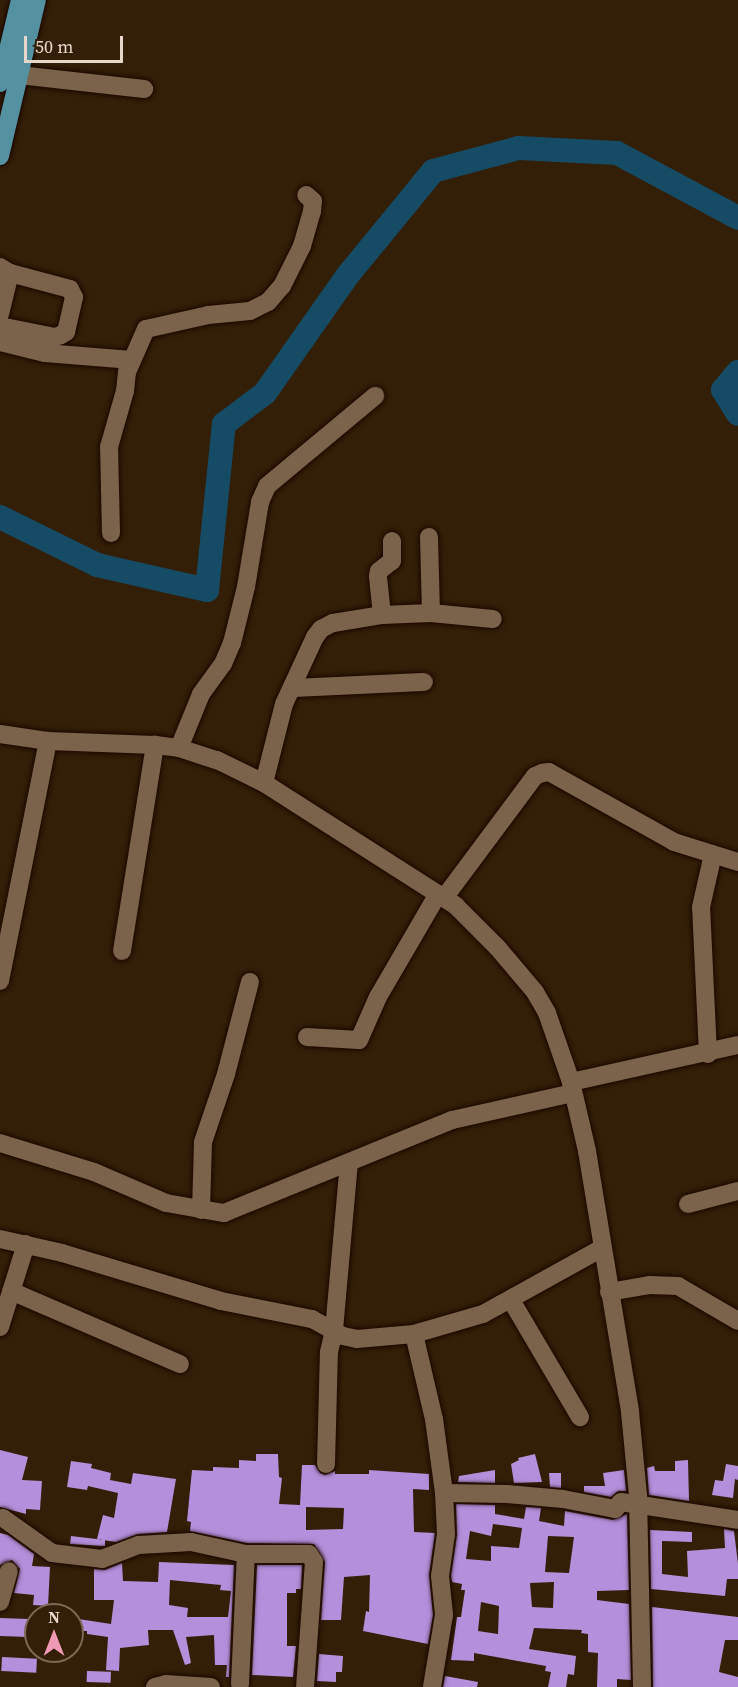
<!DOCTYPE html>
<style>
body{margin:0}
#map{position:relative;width:738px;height:1687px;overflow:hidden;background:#331e07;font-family:"Source Serif 4",serif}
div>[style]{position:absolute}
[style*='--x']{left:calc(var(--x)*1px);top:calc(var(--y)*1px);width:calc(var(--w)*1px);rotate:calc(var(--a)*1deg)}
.river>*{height:24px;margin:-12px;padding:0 12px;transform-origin:12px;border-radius:12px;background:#164b65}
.building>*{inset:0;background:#b48fdb;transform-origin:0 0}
.roads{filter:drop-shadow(0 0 2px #1a0700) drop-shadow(0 0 2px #1a0700)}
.minor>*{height:18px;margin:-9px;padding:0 9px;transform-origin:9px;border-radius:9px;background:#7b624a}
.major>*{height:18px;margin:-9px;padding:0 9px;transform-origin:9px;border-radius:9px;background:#5491a1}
span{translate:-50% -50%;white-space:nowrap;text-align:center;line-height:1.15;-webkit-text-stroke:6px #331e07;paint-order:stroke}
.north{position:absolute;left:24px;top:1603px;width:60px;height:60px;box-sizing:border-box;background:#331e07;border:2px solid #7b6855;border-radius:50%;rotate:0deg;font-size:16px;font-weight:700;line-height:24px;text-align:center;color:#e6d7ca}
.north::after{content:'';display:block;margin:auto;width:21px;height:27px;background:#f09ab5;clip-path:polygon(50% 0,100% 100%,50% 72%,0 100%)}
.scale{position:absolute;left:24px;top:36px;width:99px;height:27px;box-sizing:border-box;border:3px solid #e6d7ca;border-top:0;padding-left:8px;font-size:18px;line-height:21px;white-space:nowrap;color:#e6d7ca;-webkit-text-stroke:4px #331e07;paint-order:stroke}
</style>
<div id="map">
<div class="river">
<div style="--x:738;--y:372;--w:23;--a:130"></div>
<div style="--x:723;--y:390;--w:28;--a:58"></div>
<div style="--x:0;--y:517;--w:108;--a:26.3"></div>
<div style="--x:97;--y:565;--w:113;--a:12.8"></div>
<div style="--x:207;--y:590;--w:167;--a:-84.2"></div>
<div style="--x:224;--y:424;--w:51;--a:-37.1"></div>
<div style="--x:265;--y:393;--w:144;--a:-54.9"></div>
<div style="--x:348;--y:275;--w:134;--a:-50.7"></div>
<div style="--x:433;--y:171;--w:89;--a:-15"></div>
<div style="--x:519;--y:148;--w:98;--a:2.9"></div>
<div style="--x:617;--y:153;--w:137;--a:28.2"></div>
</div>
<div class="building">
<div style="clip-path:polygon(0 1450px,28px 1457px,22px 1480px,42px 1481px,40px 1510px,26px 1509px,26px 1514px,0 1507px)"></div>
<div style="clip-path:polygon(evenodd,256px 1454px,278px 1454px,279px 1477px,282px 1478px,279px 1504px,300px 1505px,302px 1465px,315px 1465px,320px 1473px,325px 1475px,335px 1471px,335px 1474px,369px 1474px,369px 1470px,429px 1474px,429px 1490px,413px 1489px,414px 1532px,435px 1533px,429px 1575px,433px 1615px,428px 1644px,363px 1631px,366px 1611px,369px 1612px,370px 1575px,344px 1577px,341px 1620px,321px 1620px,325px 1562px,314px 1544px,247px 1543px,190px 1531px,191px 1522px,187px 1521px,192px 1470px,213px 1471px,213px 1467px,239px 1468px,239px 1460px,256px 1461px,256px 1454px,306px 1507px,344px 1508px,343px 1529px,306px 1530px,306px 1507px)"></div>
<div style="clip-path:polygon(535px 1454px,542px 1482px,514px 1483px,511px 1464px,519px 1460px,518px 1458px)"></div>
<div style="clip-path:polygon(688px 1460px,689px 1501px,649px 1495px,647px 1468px,654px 1466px,655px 1471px,675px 1471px,675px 1461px)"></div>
<div style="clip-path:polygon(71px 1461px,92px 1464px,91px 1468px,111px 1473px,110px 1480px,131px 1484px,133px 1473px,176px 1479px,167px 1532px,138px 1534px,116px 1542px,97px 1539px,103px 1515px,114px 1518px,118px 1493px,88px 1486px,87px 1490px,67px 1487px)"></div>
<div style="clip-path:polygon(726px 1464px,738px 1466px,738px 1480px,735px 1479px,733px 1498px,712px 1495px,715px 1480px,723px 1481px)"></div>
<div style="clip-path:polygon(495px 1470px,495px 1483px,458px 1482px,459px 1476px)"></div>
<div style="clip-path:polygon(624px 1470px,626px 1491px,618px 1491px,611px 1497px,584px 1492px,584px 1486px,605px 1486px,603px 1473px)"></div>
<div style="clip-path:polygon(549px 1473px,561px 1473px,561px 1488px,550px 1487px)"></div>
<div style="clip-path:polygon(evenodd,456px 1504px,495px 1505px,495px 1514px,524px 1519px,526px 1507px,541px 1508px,539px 1521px,564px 1526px,565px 1511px,613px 1520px,627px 1514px,629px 1590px,597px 1591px,597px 1600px,629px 1604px,631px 1680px,617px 1679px,617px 1687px,597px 1687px,598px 1653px,588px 1652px,588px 1634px,581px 1633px,582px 1630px,534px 1628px,529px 1649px,576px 1656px,574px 1675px,568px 1674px,566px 1687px,548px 1687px,551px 1672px,545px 1671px,546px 1666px,474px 1653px,474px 1661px,451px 1660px,457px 1617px,461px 1617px,465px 1590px,461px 1590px,462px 1584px,452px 1582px,451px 1576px,457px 1535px,456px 1504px,493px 1524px,522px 1528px,519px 1548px,491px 1546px,491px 1561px,466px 1559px,470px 1531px,491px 1536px,493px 1524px,456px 1504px,548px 1536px,574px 1537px,569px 1573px,545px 1572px,548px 1536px,456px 1504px,554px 1582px,553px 1608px,532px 1607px,530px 1583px,554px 1582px,456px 1504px,481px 1602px,499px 1606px,498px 1634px,478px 1631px,481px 1602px)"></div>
<div style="clip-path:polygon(724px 1529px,734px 1531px,738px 1564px,738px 1579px,727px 1579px,725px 1596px,651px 1589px,650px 1530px,692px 1532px,692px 1542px,662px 1541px,662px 1574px,688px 1577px,687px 1551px,725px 1548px)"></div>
<div style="clip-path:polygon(0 1533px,8px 1535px,34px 1554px,32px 1566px,50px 1567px,48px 1606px,33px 1605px,34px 1595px,14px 1593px,20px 1569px,12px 1560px,0 1565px)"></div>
<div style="clip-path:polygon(71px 1536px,105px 1540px,105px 1546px,70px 1544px)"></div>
<div style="clip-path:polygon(evenodd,159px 1562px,234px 1565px,229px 1677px,226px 1677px,227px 1665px,215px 1665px,214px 1635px,186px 1637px,191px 1663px,185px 1665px,173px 1630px,148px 1630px,149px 1645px,120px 1648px,119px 1671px,106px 1670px,108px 1637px,87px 1634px,87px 1631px,72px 1631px,72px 1618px,111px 1624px,114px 1600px,94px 1600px,94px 1569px,105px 1570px,122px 1563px,123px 1581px,158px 1582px,159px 1562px,170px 1580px,221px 1585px,220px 1590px,231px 1591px,228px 1617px,187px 1617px,188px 1608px,169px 1605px,170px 1580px)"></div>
<div style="clip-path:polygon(257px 1565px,302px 1565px,301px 1589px,296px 1589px,296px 1593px,287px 1593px,287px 1646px,296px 1646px,293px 1677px,252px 1675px)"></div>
<div style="clip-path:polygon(652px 1607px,738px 1617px,738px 1640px,725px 1640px,719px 1672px,738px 1677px,738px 1687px,653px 1687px)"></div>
<div style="left:0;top:1618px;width:36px;height:18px;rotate:2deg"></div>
<div style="clip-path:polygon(319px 1654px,343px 1656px,342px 1672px,336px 1672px,336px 1682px,317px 1681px)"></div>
<div style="left:2px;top:1657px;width:35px;height:14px;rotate:3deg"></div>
<div style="left:87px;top:1671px;width:24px;height:11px;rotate:2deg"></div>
<div style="clip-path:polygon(445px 1676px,478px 1682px,477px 1687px,443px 1687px)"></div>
</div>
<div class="roads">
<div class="minor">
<div style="--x:19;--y:75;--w:126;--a:6.4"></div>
<div style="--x:0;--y:267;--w:12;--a:31"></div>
<div style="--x:10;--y:273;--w:42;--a:103.7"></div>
<div style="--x:0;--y:326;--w:56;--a:11.3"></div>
<div style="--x:55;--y:337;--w:6;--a:-18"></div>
<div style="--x:61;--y:335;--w:6;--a:-31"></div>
<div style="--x:66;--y:332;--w:36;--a:-77"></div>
<div style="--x:74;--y:297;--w:9;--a:-117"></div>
<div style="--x:70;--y:289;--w:62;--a:-165.1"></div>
<div style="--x:0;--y:342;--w:46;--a:13.7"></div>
<div style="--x:45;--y:353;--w:87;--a:4.6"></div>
<div style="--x:111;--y:533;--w:86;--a:-91.3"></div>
<div style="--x:109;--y:447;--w:58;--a:-74.1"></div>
<div style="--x:125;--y:391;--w:19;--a:-84"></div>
<div style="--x:127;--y:372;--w:47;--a:-66.2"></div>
<div style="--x:146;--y:329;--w:64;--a:-12.7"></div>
<div style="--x:208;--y:315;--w:42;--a:-5.4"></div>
<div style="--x:250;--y:311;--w:20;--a:-27"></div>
<div style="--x:268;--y:302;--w:21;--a:-49"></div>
<div style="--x:282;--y:286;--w:45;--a:-63.4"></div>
<div style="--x:302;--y:246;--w:35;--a:-74"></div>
<div style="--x:312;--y:212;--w:11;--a:-85"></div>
<div style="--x:313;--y:201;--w:9;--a:-139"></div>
<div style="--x:429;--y:537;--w:76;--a:88.5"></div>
<div style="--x:382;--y:615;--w:39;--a:-96"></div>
<div style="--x:378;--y:576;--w:5;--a:-79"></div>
<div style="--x:379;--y:571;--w:16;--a:-38"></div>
<div style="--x:392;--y:561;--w:20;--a:-90"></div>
<div style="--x:292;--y:688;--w:132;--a:-2.6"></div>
<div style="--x:0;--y:734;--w:49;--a:8.3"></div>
<div style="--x:48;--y:741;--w:107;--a:2.1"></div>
<div style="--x:155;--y:745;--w:24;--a:7"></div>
<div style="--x:179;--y:748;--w:40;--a:18"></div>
<div style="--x:217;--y:760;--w:52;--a:26.1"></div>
<div style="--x:264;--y:783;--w:228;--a:32.6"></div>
<div style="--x:456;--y:906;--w:58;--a:45"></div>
<div style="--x:497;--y:947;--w:59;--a:49.8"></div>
<div style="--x:535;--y:992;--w:24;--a:60"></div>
<div style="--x:547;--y:1013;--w:73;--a:70.8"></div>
<div style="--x:571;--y:1082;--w:71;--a:76.9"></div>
<div style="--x:587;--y:1151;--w:265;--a:80.6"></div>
<div style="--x:630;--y:1412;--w:83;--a:84.5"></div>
<div style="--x:638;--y:1495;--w:192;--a:88.8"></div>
<div style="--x:179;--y:748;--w:58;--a:-67.8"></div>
<div style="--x:201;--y:694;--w:37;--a:-54"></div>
<div style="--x:223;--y:664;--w:23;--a:-67"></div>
<div style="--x:232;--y:643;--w:58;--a:-76"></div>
<div style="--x:246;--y:587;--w:86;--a:-80.6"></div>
<div style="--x:260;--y:502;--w:17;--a:-66"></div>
<div style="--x:267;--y:486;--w:141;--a:-39.8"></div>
<div style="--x:264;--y:783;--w:81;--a:-75.8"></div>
<div style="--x:284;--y:704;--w:74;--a:-65.2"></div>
<div style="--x:315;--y:637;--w:10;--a:-53"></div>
<div style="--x:321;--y:629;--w:13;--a:-27"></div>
<div style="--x:333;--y:623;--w:50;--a:-9.3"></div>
<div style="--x:382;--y:615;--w:49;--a:-2.3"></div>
<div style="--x:431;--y:613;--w:62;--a:5.5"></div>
<div style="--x:444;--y:898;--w:152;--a:-53.3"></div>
<div style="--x:535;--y:776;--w:8;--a:-23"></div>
<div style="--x:542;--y:773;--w:7;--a:-8"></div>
<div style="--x:549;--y:772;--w:143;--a:29.2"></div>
<div style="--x:674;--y:842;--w:67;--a:17.4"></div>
<div style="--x:122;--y:951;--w:209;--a:-80.9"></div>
<div style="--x:0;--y:981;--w:245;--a:-78.7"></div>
<div style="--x:307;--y:1037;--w:52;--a:3.3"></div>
<div style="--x:359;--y:1040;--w:47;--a:-66.2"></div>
<div style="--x:378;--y:997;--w:119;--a:-59.8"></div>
<div style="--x:708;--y:1054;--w:147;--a:-92.7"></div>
<div style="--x:701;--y:907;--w:54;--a:-77.2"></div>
<div style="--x:571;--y:1082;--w:171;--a:-12.5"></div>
<div style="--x:0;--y:1143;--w:98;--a:17.1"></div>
<div style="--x:94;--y:1172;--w:78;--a:23.3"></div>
<div style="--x:166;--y:1203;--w:59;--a:9.8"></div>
<div style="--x:224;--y:1213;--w:246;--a:-22.2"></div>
<div style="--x:452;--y:1120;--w:124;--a:-12.6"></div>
<div style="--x:688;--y:1204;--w:52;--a:-14.6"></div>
<div style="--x:201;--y:1210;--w:68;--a:-88.3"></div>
<div style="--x:203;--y:1142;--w:72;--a:-71.3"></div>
<div style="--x:226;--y:1074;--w:95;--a:-75.4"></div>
<div style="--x:0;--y:1239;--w:64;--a:12.7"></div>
<div style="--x:62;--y:1253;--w:166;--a:16.8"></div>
<div style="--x:221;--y:1301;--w:93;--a:11.2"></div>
<div style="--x:312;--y:1319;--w:35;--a:29"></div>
<div style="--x:343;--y:1336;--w:14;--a:12"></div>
<div style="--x:357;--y:1339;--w:57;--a:-5"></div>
<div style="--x:414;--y:1334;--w:72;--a:-16.2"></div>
<div style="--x:483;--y:1314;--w:136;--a:-29"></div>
<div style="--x:11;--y:1291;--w:184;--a:23.4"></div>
<div style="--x:609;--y:1292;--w:42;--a:-9.7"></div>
<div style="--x:650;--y:1285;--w:28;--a:2"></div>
<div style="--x:678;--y:1286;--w:69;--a:30.3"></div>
<div style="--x:511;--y:1300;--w:136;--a:59.5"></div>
<div style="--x:0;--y:1327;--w:87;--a:-72.6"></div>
<div style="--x:414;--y:1334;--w:87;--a:76.8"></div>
<div style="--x:434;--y:1419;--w:75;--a:82.3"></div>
<div style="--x:444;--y:1493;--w:41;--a:87.2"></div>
<div style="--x:446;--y:1534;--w:42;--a:98.1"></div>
<div style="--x:440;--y:1576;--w:39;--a:84"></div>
<div style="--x:444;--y:1615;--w:73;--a:99.5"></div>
<div style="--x:326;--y:1464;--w:112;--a:-88.5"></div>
<div style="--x:329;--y:1352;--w:23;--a:-77"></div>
<div style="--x:334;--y:1330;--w:168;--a:-84.9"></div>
<div style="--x:444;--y:1493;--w:63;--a:0.9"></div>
<div style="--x:507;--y:1494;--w:56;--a:5.1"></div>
<div style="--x:563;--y:1499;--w:53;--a:10.9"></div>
<div style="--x:615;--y:1509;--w:9;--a:-49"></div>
<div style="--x:621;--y:1502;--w:118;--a:8.7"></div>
<div style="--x:3;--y:1518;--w:60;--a:35.5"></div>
<div style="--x:52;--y:1553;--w:50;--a:6.8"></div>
<div style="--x:102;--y:1559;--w:40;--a:-21"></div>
<div style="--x:139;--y:1545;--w:52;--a:-3.3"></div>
<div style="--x:191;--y:1542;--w:56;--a:12.3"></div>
<div style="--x:246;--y:1554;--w:63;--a:0"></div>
<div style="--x:309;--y:1554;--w:9;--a:58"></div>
<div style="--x:314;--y:1562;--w:125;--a:94.1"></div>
<div style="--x:0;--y:1602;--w:32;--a:-74"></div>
<div style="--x:240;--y:1684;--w:130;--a:-87.4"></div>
<div style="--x:155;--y:1687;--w:11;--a:-15"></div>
<div style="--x:166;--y:1684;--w:45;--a:3.8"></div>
</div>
<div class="major">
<div style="--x:0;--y:83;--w:85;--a:-76.5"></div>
<div style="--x:0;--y:156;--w:160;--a:-76.7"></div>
</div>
</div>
<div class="north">N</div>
<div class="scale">50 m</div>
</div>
